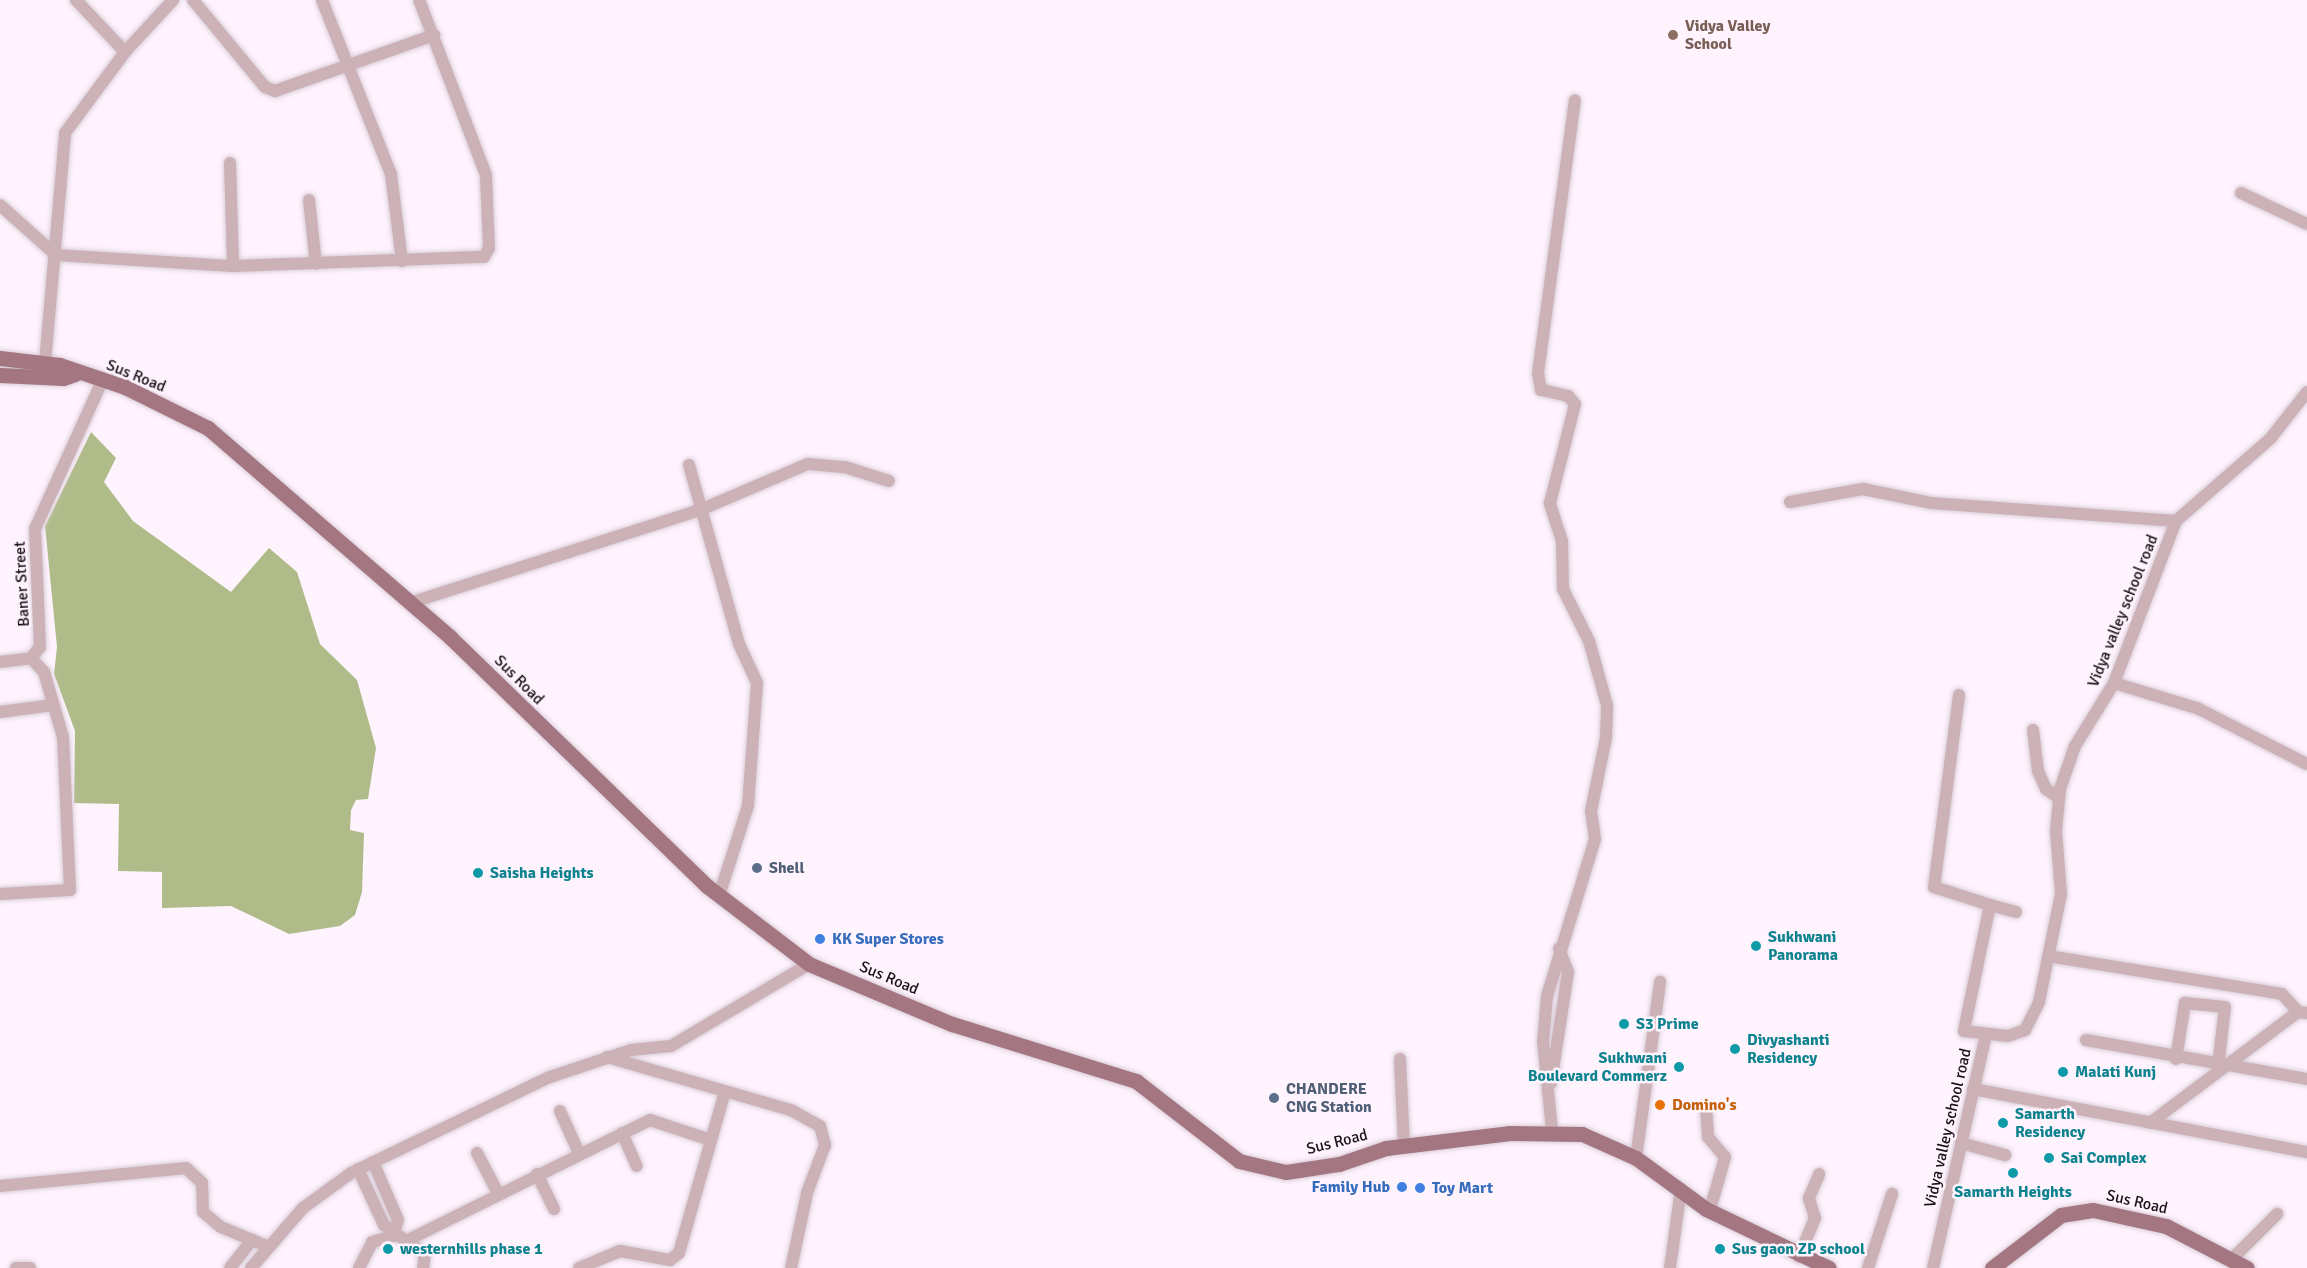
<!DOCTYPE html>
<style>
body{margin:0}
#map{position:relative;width:2307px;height:1268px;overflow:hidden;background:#fff3fe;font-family:Signika,sans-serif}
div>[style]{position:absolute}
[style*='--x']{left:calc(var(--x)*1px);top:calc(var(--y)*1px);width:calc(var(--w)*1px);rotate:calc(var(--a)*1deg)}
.forest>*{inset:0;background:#afbc8a}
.roads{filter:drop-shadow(0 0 2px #dacfd9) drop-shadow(0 0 2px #dacfd9)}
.minor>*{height:12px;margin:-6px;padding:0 6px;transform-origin:6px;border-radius:6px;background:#ccb1b7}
.major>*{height:15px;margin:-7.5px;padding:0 7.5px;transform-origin:7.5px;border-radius:7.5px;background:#a47681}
.dots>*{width:16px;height:16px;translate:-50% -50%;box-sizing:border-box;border:3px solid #fff3fe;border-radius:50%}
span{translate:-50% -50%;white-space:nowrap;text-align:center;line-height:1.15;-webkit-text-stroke:5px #fff3fe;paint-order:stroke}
.education-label{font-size:16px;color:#785e54;font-weight:700}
.left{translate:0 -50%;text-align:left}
.street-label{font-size:16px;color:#191319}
.service-label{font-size:16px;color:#4e5e75;font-weight:700}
.culture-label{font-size:16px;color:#0d838f;font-weight:700}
.right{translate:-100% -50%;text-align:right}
.shop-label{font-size:16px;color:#366cbe;font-weight:700}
.food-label{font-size:16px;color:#c56008;font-weight:700}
</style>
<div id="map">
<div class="forest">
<div style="clip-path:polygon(91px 432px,116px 458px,104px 482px,133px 521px,231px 592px,269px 548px,297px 572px,320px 644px,357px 680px,376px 748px,368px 799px,356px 800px,351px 810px,350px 830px,364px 833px,362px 892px,355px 915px,340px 926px,289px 934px,231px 906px,162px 908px,162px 872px,118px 871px,119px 804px,74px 803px,75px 731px,54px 674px,57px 647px,45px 526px)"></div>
</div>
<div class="roads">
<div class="minor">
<div style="--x:76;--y:0;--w:71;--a:46.7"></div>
<div style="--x:193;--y:0;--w:113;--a:50.4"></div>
<div style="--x:265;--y:87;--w:11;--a:22"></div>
<div style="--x:275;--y:91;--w:169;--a:-19.4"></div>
<div style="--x:322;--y:0;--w:187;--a:68.4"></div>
<div style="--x:391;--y:174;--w:88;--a:82.8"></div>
<div style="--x:230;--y:163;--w:103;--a:88.3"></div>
<div style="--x:2241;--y:193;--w:73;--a:25.2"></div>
<div style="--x:309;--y:200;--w:64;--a:83.8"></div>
<div style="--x:0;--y:205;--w:75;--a:41.8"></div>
<div style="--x:56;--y:255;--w:177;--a:3.6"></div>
<div style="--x:233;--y:266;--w:251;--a:-2.1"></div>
<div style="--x:484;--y:257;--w:10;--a:-61"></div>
<div style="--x:489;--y:248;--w:73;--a:-92.4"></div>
<div style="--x:486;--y:175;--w:187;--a:-110.9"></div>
<div style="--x:45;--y:363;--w:231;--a:-85"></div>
<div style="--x:65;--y:133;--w:101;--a:-53.5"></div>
<div style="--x:125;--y:52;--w:71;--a:-47.3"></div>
<div style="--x:689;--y:465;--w:186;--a:74.4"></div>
<div style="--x:739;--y:644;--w:43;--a:65.2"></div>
<div style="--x:757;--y:683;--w:123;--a:94.2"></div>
<div style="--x:748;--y:806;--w:95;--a:107.9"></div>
<div style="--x:1790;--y:502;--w:74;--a:-10.1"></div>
<div style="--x:1863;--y:489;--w:69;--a:11.6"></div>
<div style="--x:1931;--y:503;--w:246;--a:4.2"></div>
<div style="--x:410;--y:603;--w:305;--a:-17.8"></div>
<div style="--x:700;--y:510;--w:117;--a:-23.1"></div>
<div style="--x:808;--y:464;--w:37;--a:5"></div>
<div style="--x:845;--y:467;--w:46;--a:17.7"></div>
<div style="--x:0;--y:662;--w:31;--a:-7"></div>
<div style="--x:31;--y:658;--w:14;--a:-51"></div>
<div style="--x:40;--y:647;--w:118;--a:-92.4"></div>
<div style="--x:35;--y:529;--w:162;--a:-65.6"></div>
<div style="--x:2114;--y:683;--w:87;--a:16.8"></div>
<div style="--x:2197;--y:708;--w:123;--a:27"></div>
<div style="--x:1959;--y:695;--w:194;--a:97.4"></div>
<div style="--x:1934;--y:887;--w:59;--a:17.8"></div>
<div style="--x:0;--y:712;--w:54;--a:-7.4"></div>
<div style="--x:2033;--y:730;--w:41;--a:83"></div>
<div style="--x:2038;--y:771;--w:20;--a:66"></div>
<div style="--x:2046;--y:789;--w:16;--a:35"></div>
<div style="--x:0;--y:894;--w:70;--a:-3.3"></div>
<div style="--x:70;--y:890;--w:153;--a:-92.6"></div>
<div style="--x:63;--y:737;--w:68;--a:-106.3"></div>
<div style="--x:44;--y:672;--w:19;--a:-133"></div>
<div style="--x:2016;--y:912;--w:27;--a:-165"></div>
<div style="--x:1990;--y:905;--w:129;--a:101.7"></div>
<div style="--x:1964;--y:1031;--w:44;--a:6.5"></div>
<div style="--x:2008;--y:1036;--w:18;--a:-19"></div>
<div style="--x:2025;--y:1030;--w:31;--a:-63"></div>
<div style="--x:2039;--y:1002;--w:110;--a:-78.5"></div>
<div style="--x:2061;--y:894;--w:64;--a:-94.5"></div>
<div style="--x:2056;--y:830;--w:41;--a:-84.4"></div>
<div style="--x:2060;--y:789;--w:46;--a:-70.8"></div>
<div style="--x:2075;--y:746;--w:74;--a:-58.2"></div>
<div style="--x:2114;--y:683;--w:173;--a:-69.1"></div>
<div style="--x:2176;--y:521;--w:125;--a:-41.1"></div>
<div style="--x:2270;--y:439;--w:60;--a:-51.8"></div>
<div style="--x:2048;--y:956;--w:237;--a:9.2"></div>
<div style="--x:2282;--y:994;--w:24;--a:48"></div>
<div style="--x:2086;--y:1040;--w:224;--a:10"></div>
<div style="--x:607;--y:1057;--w:191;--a:16.1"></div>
<div style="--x:791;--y:1110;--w:33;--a:29"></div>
<div style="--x:820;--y:1126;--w:20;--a:75"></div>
<div style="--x:825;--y:1145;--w:51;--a:110.6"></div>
<div style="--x:807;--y:1193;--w:77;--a:102"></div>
<div style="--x:1400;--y:1059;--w:87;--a:87.4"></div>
<div style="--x:2176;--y:1059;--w:57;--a:-80.9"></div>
<div style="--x:2185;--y:1003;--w:40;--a:5.7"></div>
<div style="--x:2225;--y:1007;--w:60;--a:96.7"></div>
<div style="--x:1551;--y:1083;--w:112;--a:-81.3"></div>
<div style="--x:1568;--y:972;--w:25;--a:-111"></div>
<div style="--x:1973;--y:1089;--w:340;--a:10.7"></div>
<div style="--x:1706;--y:1107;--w:30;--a:86"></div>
<div style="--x:1708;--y:1137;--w:26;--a:50"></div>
<div style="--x:1725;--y:1157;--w:55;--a:105.8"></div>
<div style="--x:560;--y:1111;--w:46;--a:65.7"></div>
<div style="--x:2150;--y:1123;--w:185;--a:-36.9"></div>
<div style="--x:2298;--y:1012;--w:9;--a:6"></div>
<div style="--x:1552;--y:1130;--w:88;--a:-95.8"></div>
<div style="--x:1543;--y:1042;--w:46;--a:-85"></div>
<div style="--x:1547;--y:996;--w:164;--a:-73"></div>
<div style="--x:1595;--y:839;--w:28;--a:-98"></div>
<div style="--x:1591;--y:811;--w:75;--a:-78.4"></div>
<div style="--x:1606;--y:738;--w:33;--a:-88"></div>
<div style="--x:1607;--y:705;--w:66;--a:-105.7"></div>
<div style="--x:1589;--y:641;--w:58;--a:-116.6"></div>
<div style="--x:1563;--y:589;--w:48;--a:-91.2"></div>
<div style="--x:1562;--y:541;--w:40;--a:-108"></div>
<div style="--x:1550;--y:503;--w:102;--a:-75.8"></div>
<div style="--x:1575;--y:404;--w:11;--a:-131"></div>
<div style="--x:1568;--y:396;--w:28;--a:-167"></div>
<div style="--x:1541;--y:390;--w:17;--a:-100"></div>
<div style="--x:1538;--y:373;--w:275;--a:-82.3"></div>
<div style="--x:622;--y:1133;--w:36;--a:66"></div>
<div style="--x:1961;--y:1143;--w:46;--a:15.3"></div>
<div style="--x:477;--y:1153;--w:45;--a:62.3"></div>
<div style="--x:1636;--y:1158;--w:178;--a:-82.2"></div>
<div style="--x:373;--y:1162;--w:63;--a:66.7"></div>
<div style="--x:398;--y:1220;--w:14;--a:107"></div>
<div style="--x:358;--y:1169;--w:62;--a:65.1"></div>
<div style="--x:384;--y:1225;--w:27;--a:36"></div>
<div style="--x:406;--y:1241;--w:272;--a:-26.4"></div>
<div style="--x:650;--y:1120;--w:64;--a:18.2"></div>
<div style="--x:537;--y:1174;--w:39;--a:64"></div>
<div style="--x:0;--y:1186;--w:187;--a:-5.5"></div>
<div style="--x:186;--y:1168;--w:22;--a:43"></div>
<div style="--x:202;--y:1183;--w:29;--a:88"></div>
<div style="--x:203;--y:1212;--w:23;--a:40"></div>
<div style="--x:221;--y:1227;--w:52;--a:22.6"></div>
<div style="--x:407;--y:1241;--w:22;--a:36"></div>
<div style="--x:425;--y:1254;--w:14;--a:98"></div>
<div style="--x:1799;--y:1257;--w:42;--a:-67.7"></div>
<div style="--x:1815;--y:1218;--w:21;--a:-107"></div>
<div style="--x:1809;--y:1198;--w:26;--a:-67"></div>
<div style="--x:2232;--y:1259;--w:64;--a:-45"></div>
<div style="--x:16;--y:1268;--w:14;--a:0"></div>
<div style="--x:230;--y:1268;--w:36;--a:-52"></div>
<div style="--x:251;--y:1268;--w:79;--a:-49.1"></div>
<div style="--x:303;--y:1208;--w:59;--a:-36.1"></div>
<div style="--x:351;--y:1173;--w:221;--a:-25.8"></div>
<div style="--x:550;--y:1077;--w:85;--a:-18.4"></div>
<div style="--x:631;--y:1050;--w:40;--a:-5.7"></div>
<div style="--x:671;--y:1046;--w:161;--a:-30.7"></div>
<div style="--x:359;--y:1268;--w:29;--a:-63"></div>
<div style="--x:372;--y:1242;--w:25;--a:-16"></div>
<div style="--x:579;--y:1268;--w:44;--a:-22.5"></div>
<div style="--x:620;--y:1251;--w:51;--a:10.2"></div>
<div style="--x:670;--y:1260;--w:11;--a:-38"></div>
<div style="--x:679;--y:1253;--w:167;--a:-74.1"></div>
<div style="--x:1670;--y:1268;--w:80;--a:-82.1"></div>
<div style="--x:1868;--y:1268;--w:78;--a:-72"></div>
<div style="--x:1933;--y:1268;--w:239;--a:-77.2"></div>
</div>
<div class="major">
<div style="--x:0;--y:358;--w:60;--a:6.7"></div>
<div style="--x:60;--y:365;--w:69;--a:18.7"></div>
<div style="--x:125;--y:387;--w:93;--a:26.3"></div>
<div style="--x:208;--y:428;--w:320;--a:40.8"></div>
<div style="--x:450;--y:637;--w:358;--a:44.1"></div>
<div style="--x:707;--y:886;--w:128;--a:37.4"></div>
<div style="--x:809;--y:964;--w:155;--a:22.8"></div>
<div style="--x:952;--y:1024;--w:193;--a:17.2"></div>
<div style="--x:1136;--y:1081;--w:130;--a:37.8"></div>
<div style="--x:1239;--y:1161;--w:48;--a:13.2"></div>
<div style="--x:1286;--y:1172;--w:54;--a:-8.6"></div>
<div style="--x:1339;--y:1164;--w:50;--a:-18.8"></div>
<div style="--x:1386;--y:1148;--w:125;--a:-6.9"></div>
<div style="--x:1510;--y:1133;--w:72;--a:0.8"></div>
<div style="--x:1582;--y:1134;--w:59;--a:24"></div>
<div style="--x:1636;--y:1158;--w:87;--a:36.1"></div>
<div style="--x:1706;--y:1209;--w:136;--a:25.6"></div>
<div style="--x:0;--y:375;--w:63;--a:2.7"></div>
<div style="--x:63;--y:378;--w:13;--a:-18"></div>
<div style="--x:1992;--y:1268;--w:87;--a:-37.5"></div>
<div style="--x:2061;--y:1215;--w:32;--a:-9"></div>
<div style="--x:2093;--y:1210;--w:75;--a:12.4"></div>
<div style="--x:2166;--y:1226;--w:91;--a:27.4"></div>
</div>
</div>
<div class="dots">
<div style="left:1673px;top:35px;background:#8d6e63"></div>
<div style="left:757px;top:868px;background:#5c6f8a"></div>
<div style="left:478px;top:873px;background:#0f9aa8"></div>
<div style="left:820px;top:939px;background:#3f7fe0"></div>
<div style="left:1756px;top:946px;background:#0f9aa8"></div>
<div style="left:1624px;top:1024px;background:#0f9aa8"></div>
<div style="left:1735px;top:1049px;background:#0f9aa8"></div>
<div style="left:1679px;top:1067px;background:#0f9aa8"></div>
<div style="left:2063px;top:1072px;background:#0f9aa8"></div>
<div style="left:1274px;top:1098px;background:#5c6f8a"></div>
<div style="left:1660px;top:1105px;background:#e8710a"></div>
<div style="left:2003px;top:1123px;background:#0f9aa8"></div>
<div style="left:2049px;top:1158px;background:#0f9aa8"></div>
<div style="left:2013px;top:1173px;background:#0f9aa8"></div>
<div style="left:1402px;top:1187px;background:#3f7fe0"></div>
<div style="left:1420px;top:1188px;background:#3f7fe0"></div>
<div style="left:388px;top:1249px;background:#0f9aa8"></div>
<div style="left:1720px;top:1249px;background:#0f9aa8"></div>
</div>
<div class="education-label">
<span class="left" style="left:1685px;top:35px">Vidya Valley<br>School</span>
</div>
<div class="street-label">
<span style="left:136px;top:376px;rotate:22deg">Sus Road</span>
<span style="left:22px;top:584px;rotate:-93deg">Baner Street</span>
<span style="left:2123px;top:611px;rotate:-68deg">Vidya valley school road</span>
<span style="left:519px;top:680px;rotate:45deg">Sus Road</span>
<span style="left:889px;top:978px;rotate:23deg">Sus Road</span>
<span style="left:1948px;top:1128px;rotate:-77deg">Vidya valley school road</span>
<span style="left:1337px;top:1142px;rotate:-14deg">Sus Road</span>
<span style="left:2137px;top:1202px;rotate:13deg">Sus Road</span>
</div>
<div class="service-label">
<span class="left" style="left:769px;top:868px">Shell</span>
<span class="left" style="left:1286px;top:1098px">CHANDERE<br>CNG Station</span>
</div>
<div class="culture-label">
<span class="left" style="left:490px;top:873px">Saisha Heights</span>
<span class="left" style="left:1768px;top:946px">Sukhwani<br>Panorama</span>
<span class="left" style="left:1636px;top:1024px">S3 Prime</span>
<span class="left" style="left:1747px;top:1049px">Divyashanti<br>Residency</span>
<span class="right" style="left:1667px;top:1067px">Sukhwani<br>Boulevard Commerz</span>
<span class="left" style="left:2075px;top:1072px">Malati Kunj</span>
<span class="left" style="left:2015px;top:1123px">Samarth<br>Residency</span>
<span class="left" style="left:2061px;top:1158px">Sai Complex</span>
<span style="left:2013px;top:1192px">Samarth Heights</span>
<span class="left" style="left:400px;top:1249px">westernhills phase 1</span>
<span class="left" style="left:1732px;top:1249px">Sus gaon ZP school</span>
</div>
<div class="shop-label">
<span class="left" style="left:832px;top:939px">KK Super Stores</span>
<span class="right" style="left:1390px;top:1187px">Family Hub</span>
<span class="left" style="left:1432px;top:1188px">Toy Mart</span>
</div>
<div class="food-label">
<span class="left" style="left:1672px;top:1105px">Domino's</span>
</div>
</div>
